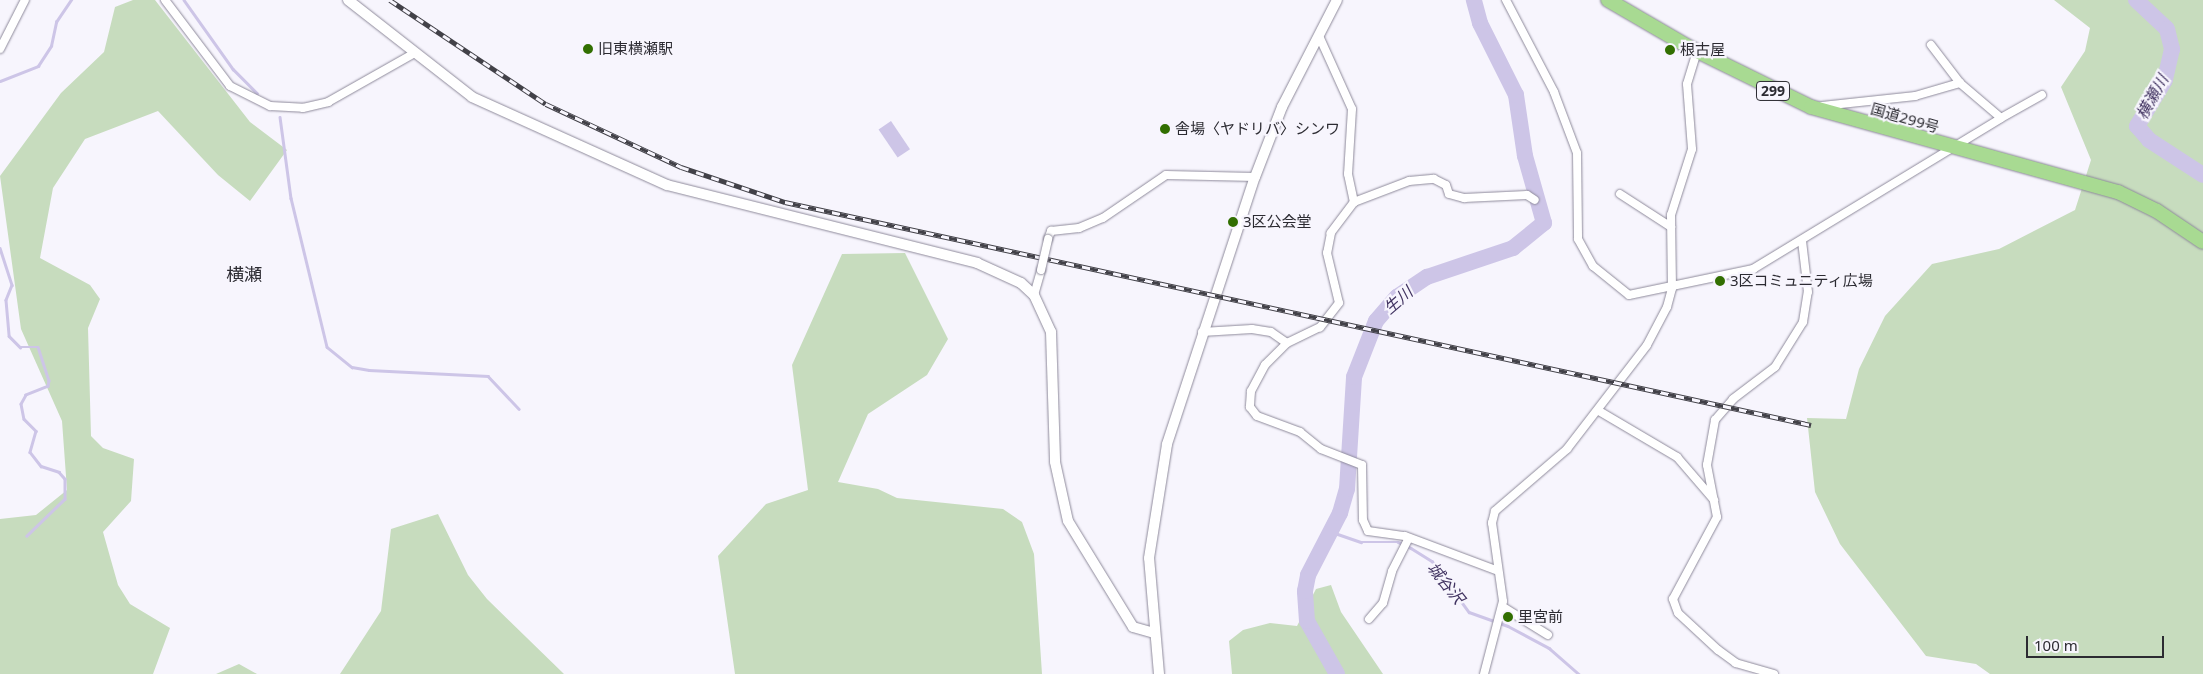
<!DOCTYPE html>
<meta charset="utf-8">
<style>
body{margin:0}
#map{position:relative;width:2203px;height:674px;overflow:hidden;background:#f7f5fd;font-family:"Noto Sans","Noto Sans JP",sans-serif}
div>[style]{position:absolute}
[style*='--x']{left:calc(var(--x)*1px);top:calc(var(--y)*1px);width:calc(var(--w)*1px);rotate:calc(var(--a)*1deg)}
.green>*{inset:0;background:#c7dcbe}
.water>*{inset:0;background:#cdc5e7;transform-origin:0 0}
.stream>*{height:2.5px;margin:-1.25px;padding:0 1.25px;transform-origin:1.25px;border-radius:1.25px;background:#cdc5e7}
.river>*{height:16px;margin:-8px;padding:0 8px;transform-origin:8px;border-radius:8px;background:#cdc5e7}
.roads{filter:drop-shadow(0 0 1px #8e8a9b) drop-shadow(0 0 1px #8e8a9b)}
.minor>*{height:8px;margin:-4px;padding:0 4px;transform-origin:4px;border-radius:4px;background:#fff}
.tertiary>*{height:10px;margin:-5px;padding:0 5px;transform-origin:5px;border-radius:5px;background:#fff}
.trunk>*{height:14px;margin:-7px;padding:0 7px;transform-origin:7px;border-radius:7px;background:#a8da92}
.rail>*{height:4.5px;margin-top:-2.25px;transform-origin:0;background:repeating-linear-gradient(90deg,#f7f5fd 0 8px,#424148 0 16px);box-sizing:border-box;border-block:1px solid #424148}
.bridges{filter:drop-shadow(0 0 1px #8e8a9b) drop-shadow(0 0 1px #8e8a9b)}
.minor-bridge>*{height:8px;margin:-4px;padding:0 4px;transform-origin:4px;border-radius:4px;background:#fff}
.dots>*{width:14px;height:14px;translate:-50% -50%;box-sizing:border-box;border:2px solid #f7f5fd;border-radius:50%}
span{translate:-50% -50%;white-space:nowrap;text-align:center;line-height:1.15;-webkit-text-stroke:4.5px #f7f5fd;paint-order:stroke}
.shield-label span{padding:1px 4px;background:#f7f5fd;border:1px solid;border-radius:4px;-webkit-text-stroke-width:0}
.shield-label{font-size:14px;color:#2c2b32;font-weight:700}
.poi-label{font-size:15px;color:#2c2b32}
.left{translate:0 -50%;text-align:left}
.street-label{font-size:15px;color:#2c2b32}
.water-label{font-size:16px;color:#413361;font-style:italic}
.quarter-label{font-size:18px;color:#2c2b32}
.scale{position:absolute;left:2026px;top:636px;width:138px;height:22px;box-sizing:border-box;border:2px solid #2c2b32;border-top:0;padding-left:6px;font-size:15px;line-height:18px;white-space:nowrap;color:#2c2b32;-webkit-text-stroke:4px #f7f5fd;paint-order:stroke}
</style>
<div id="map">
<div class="green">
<div style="clip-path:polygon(133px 0,155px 0,250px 122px,287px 150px,250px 201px,218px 175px,158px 111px,85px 139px,53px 188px,40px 258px,90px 285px,100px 299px,88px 328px,91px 436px,103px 448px,134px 459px,131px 501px,103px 532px,118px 585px,130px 604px,170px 628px,153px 674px,0 674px,0 519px,36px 515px,67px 490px,62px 421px,21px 329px,0 176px,61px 93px,104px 52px,115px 7px)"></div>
<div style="clip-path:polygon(2054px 0,2203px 0,2203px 674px,1990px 674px,1976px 664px,1926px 656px,1840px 544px,1815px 492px,1807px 418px,1846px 419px,1859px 369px,1885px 316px,1932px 264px,1999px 249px,2075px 210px,2091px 160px,2061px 87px,2085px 51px,2090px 28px)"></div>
<div style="clip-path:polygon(905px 253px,948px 339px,927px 375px,868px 414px,838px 482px,878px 489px,897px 498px,1003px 509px,1022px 522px,1034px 554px,1042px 674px,735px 674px,718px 556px,766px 504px,808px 490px,792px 365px,842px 254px)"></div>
<div style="clip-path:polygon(438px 514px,468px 575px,487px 599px,564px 674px,340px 674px,381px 611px,391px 529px)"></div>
<div style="clip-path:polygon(1331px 585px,1341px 612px,1383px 674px,1232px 674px,1229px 641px,1243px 630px,1270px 623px,1297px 626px,1316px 589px)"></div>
<div style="clip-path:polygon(239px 664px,257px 674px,216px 674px)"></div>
</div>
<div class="water">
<div style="left:891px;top:121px;width:34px;height:15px;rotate:56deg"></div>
</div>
<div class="stream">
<div style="--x:184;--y:0;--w:85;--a:54.6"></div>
<div style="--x:233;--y:69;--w:34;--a:45"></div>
<div style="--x:0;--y:81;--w:41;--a:-21.5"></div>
<div style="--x:38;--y:66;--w:24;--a:-57"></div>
<div style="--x:51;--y:46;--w:25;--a:-78"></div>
<div style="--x:56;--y:22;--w:27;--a:-56"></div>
<div style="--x:280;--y:117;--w:82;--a:82.3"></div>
<div style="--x:291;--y:198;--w:153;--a:76.4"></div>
<div style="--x:327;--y:347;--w:32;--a:39"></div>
<div style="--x:352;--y:367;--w:17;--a:10"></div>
<div style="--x:369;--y:370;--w:119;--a:2.9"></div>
<div style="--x:488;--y:376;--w:45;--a:46.8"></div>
<div style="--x:0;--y:248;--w:39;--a:72"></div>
<div style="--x:12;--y:285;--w:16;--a:112"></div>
<div style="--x:6;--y:300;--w:36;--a:85"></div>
<div style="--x:9;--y:336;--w:16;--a:45"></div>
<div style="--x:20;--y:347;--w:18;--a:0"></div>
<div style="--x:38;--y:347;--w:35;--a:72"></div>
<div style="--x:49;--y:380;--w:6;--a:99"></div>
<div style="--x:48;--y:386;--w:24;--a:158"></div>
<div style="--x:26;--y:395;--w:10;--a:119"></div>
<div style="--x:21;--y:404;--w:15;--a:79"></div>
<div style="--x:24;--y:419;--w:17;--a:45"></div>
<div style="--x:36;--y:431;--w:22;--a:106"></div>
<div style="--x:30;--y:452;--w:18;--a:52"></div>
<div style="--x:41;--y:466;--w:19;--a:18"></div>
<div style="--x:59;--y:472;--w:9;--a:49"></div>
<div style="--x:65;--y:479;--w:20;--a:90"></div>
<div style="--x:65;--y:499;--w:53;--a:135.8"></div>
<div style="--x:1329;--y:531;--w:34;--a:19"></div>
<div style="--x:1361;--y:542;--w:37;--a:0"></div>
<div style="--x:1398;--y:542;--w:14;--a:25"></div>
<div style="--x:1411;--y:548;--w:25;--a:32"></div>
<div style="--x:1432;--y:561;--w:63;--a:54"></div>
<div style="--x:1469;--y:612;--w:41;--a:19.7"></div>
<div style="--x:1508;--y:626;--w:47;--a:28.2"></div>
<div style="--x:1549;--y:648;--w:40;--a:41"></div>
</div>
<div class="river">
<div style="--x:2136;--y:0;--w:42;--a:43.1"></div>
<div style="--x:2167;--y:29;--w:21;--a:76"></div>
<div style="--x:2172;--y:49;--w:32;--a:103"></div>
<div style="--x:2165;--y:80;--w:54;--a:121.3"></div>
<div style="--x:2137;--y:126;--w:18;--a:49"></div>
<div style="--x:2149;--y:140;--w:64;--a:32.9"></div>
<div style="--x:1337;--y:674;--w:61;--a:-119.5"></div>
<div style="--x:1307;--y:621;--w:30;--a:-94"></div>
<div style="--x:1305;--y:591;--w:16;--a:-79"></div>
<div style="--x:1308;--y:575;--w:70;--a:-62.7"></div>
<div style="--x:1340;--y:513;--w:25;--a:-74"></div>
<div style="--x:1347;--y:489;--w:112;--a:-86.4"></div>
<div style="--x:1354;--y:377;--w:60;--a:-68.6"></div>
<div style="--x:1376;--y:321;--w:32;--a:-49"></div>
<div style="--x:1397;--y:297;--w:36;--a:-34"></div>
<div style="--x:1427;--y:277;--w:91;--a:-18.6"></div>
<div style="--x:1513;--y:248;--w:40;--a:-39"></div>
<div style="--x:1544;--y:223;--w:70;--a:-105.8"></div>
<div style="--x:1525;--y:156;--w:62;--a:-98.4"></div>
<div style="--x:1516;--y:95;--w:80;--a:-116.6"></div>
<div style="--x:1480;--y:23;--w:24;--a:-105"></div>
</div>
<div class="roads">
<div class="minor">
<div style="--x:165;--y:0;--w:108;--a:52.9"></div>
<div style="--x:230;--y:86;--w:45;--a:26.6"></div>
<div style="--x:270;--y:106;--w:33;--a:3"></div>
<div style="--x:303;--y:108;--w:26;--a:-13"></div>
<div style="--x:328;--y:102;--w:98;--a:-29.5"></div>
<div style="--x:1506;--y:0;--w:104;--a:62.4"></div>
<div style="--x:1554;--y:92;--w:65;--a:69.3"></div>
<div style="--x:1577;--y:153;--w:86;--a:89.3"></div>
<div style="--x:1578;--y:239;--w:31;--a:61"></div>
<div style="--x:1593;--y:266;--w:46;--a:38.9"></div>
<div style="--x:1629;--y:295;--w:127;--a:-11.8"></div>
<div style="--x:1753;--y:269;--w:290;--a:-31.3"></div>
<div style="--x:2001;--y:118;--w:54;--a:-139.5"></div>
<div style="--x:1960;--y:83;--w:48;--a:-127.3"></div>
<div style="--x:1319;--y:36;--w:80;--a:65.7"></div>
<div style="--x:1352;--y:109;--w:65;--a:93.5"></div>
<div style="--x:1348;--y:174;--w:29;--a:78"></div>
<div style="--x:1354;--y:202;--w:39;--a:127"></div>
<div style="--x:1331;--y:233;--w:20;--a:101"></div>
<div style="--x:1327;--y:253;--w:51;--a:76.5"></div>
<div style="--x:1339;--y:303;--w:31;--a:128"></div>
<div style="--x:1320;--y:327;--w:37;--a:154"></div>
<div style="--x:1287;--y:343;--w:31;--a:135"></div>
<div style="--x:1265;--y:365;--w:30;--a:118"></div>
<div style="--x:1251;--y:391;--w:16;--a:94"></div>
<div style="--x:1250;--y:407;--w:11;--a:52"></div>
<div style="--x:1257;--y:416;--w:46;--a:20.4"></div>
<div style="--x:1300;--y:432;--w:27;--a:39"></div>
<div style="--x:1321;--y:449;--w:44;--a:21.3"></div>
<div style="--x:1362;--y:465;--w:55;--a:89"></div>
<div style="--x:1363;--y:520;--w:12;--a:66"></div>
<div style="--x:1368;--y:531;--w:37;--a:8"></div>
<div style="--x:1405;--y:536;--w:99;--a:20.6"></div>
<div style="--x:0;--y:49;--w:55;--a:-63"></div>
<div style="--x:1822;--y:106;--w:94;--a:-6.1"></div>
<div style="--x:1915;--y:96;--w:47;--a:-16.1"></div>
<div style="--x:2001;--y:118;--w:47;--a:-29.3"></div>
<div style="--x:1620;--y:194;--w:61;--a:32.9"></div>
<div style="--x:1354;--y:202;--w:59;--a:-20.9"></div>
<div style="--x:1409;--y:181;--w:25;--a:-5"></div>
<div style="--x:1434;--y:179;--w:13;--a:27"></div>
<div style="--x:1446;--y:185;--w:9;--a:72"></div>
<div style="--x:1449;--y:194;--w:16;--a:15"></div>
<div style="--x:1464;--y:198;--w:63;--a:-2.7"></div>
<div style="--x:1527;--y:195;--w:9;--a:32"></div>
<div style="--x:1048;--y:239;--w:9;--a:-69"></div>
<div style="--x:1051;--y:231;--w:28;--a:-6"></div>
<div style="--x:1079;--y:228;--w:26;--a:-23"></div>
<div style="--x:1103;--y:218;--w:76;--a:-34.3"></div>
<div style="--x:1166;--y:175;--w:89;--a:1.3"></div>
<div style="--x:1034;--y:295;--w:26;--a:-74"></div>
<div style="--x:1202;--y:332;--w:50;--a:-3.4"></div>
<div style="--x:1252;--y:329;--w:19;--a:9"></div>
<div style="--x:1271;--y:332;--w:19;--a:35"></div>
<div style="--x:1599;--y:411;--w:91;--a:30.5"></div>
<div style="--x:1677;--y:457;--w:57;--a:49.3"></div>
<div style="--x:1503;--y:607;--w:53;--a:31.9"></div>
<div style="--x:1369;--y:619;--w:21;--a:-49"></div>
<div style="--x:1383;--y:603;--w:33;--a:-74"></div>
<div style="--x:1392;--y:571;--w:37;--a:-63"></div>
<div style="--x:1484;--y:674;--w:75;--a:-75.4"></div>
<div style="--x:1503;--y:601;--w:79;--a:-98"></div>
<div style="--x:1492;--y:523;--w:12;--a:-76"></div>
<div style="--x:1495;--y:511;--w:95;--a:-40.7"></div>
<div style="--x:1567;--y:449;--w:131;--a:-52.4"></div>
<div style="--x:1647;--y:345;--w:43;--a:-62.2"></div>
<div style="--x:1667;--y:307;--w:20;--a:-75"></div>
<div style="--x:1672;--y:288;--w:73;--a:-90.8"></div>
<div style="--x:1671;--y:215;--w:69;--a:-72.3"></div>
<div style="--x:1692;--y:149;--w:65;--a:-94.4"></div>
<div style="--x:1687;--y:84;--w:34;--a:-73"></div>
<div style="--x:1774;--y:674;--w:40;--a:-164"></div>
<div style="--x:1736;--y:663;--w:22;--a:-144"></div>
<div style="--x:1718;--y:650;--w:54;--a:-137.2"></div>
<div style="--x:1678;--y:613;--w:15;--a:-110"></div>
<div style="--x:1673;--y:599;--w:93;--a:-61.8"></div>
<div style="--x:1717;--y:517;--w:53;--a:-100.9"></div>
<div style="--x:1707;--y:465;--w:46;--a:-79.9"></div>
<div style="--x:1715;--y:420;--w:28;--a:-49"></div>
<div style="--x:1733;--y:399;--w:53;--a:-37.3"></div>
<div style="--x:1775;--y:367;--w:53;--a:-58.1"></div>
<div style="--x:1803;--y:322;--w:30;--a:-81"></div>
<div style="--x:1808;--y:292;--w:51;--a:-96.7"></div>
</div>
<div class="tertiary">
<div style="--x:348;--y:0;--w:157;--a:38"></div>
<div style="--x:472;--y:97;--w:214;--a:24.3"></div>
<div style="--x:667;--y:185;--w:320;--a:14.1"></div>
<div style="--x:977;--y:263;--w:48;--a:24.4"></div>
<div style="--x:1021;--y:283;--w:18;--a:43"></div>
<div style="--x:1034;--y:295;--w:41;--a:65.3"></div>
<div style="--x:1051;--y:332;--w:130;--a:88.2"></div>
<div style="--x:1055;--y:462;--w:60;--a:77.6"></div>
<div style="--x:1068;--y:521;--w:124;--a:58.5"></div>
<div style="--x:1133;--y:627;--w:22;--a:16"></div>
<div style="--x:1159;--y:674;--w:116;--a:-94.9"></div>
<div style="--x:1149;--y:558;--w:115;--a:-81"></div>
<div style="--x:1167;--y:444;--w:281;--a:-71.8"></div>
<div style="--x:1255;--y:177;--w:75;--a:-68.9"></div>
<div style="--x:1282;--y:107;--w:120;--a:-62.8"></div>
</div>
<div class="trunk">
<div style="--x:1608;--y:0;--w:91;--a:30.2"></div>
<div style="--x:1687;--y:46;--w:138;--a:26.2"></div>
<div style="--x:1811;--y:107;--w:319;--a:15.5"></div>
<div style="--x:2118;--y:192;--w:43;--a:26"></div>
<div style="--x:2157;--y:211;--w:55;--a:34"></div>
</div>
</div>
<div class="rail">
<div style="--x:390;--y:0;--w:187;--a:33.7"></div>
<div style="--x:546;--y:104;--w:149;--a:25"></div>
<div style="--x:681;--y:167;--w:110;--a:18.6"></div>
<div style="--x:785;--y:202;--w:1050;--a:12.26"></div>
</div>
<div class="bridges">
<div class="minor-bridge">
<div style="--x:1041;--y:270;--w:32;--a:-77"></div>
</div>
</div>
<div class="dots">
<div style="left:588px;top:49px;background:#326f01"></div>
<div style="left:1670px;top:50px;background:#326f01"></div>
<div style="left:1165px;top:129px;background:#326f01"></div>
<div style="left:1233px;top:222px;background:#326f01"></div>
<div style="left:1720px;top:281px;background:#326f01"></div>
<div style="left:1508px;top:617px;background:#326f01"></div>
</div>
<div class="shield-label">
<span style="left:1773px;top:91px">299</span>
</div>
<div class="poi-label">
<span class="left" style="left:598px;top:49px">旧東横瀬駅</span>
<span class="left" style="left:1680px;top:50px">根古屋</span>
<span class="left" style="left:1175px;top:129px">舎場〈ヤドリバ〉シンワ</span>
<span class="left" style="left:1243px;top:222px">3区公会堂</span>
<span class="left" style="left:1730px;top:281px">3区コミュニティ広場</span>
<span class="left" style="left:1518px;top:617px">里宮前</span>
</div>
<div class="street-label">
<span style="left:1905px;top:118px;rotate:16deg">国道299号</span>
</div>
<div class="water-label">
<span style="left:2152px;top:97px;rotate:-61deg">横瀬川</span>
<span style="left:1398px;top:300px;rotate:-41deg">生川</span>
<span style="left:1446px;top:583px;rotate:51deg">城谷沢</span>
</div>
<div class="quarter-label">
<span style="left:244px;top:274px">横瀬</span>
</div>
<div class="scale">100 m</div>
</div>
